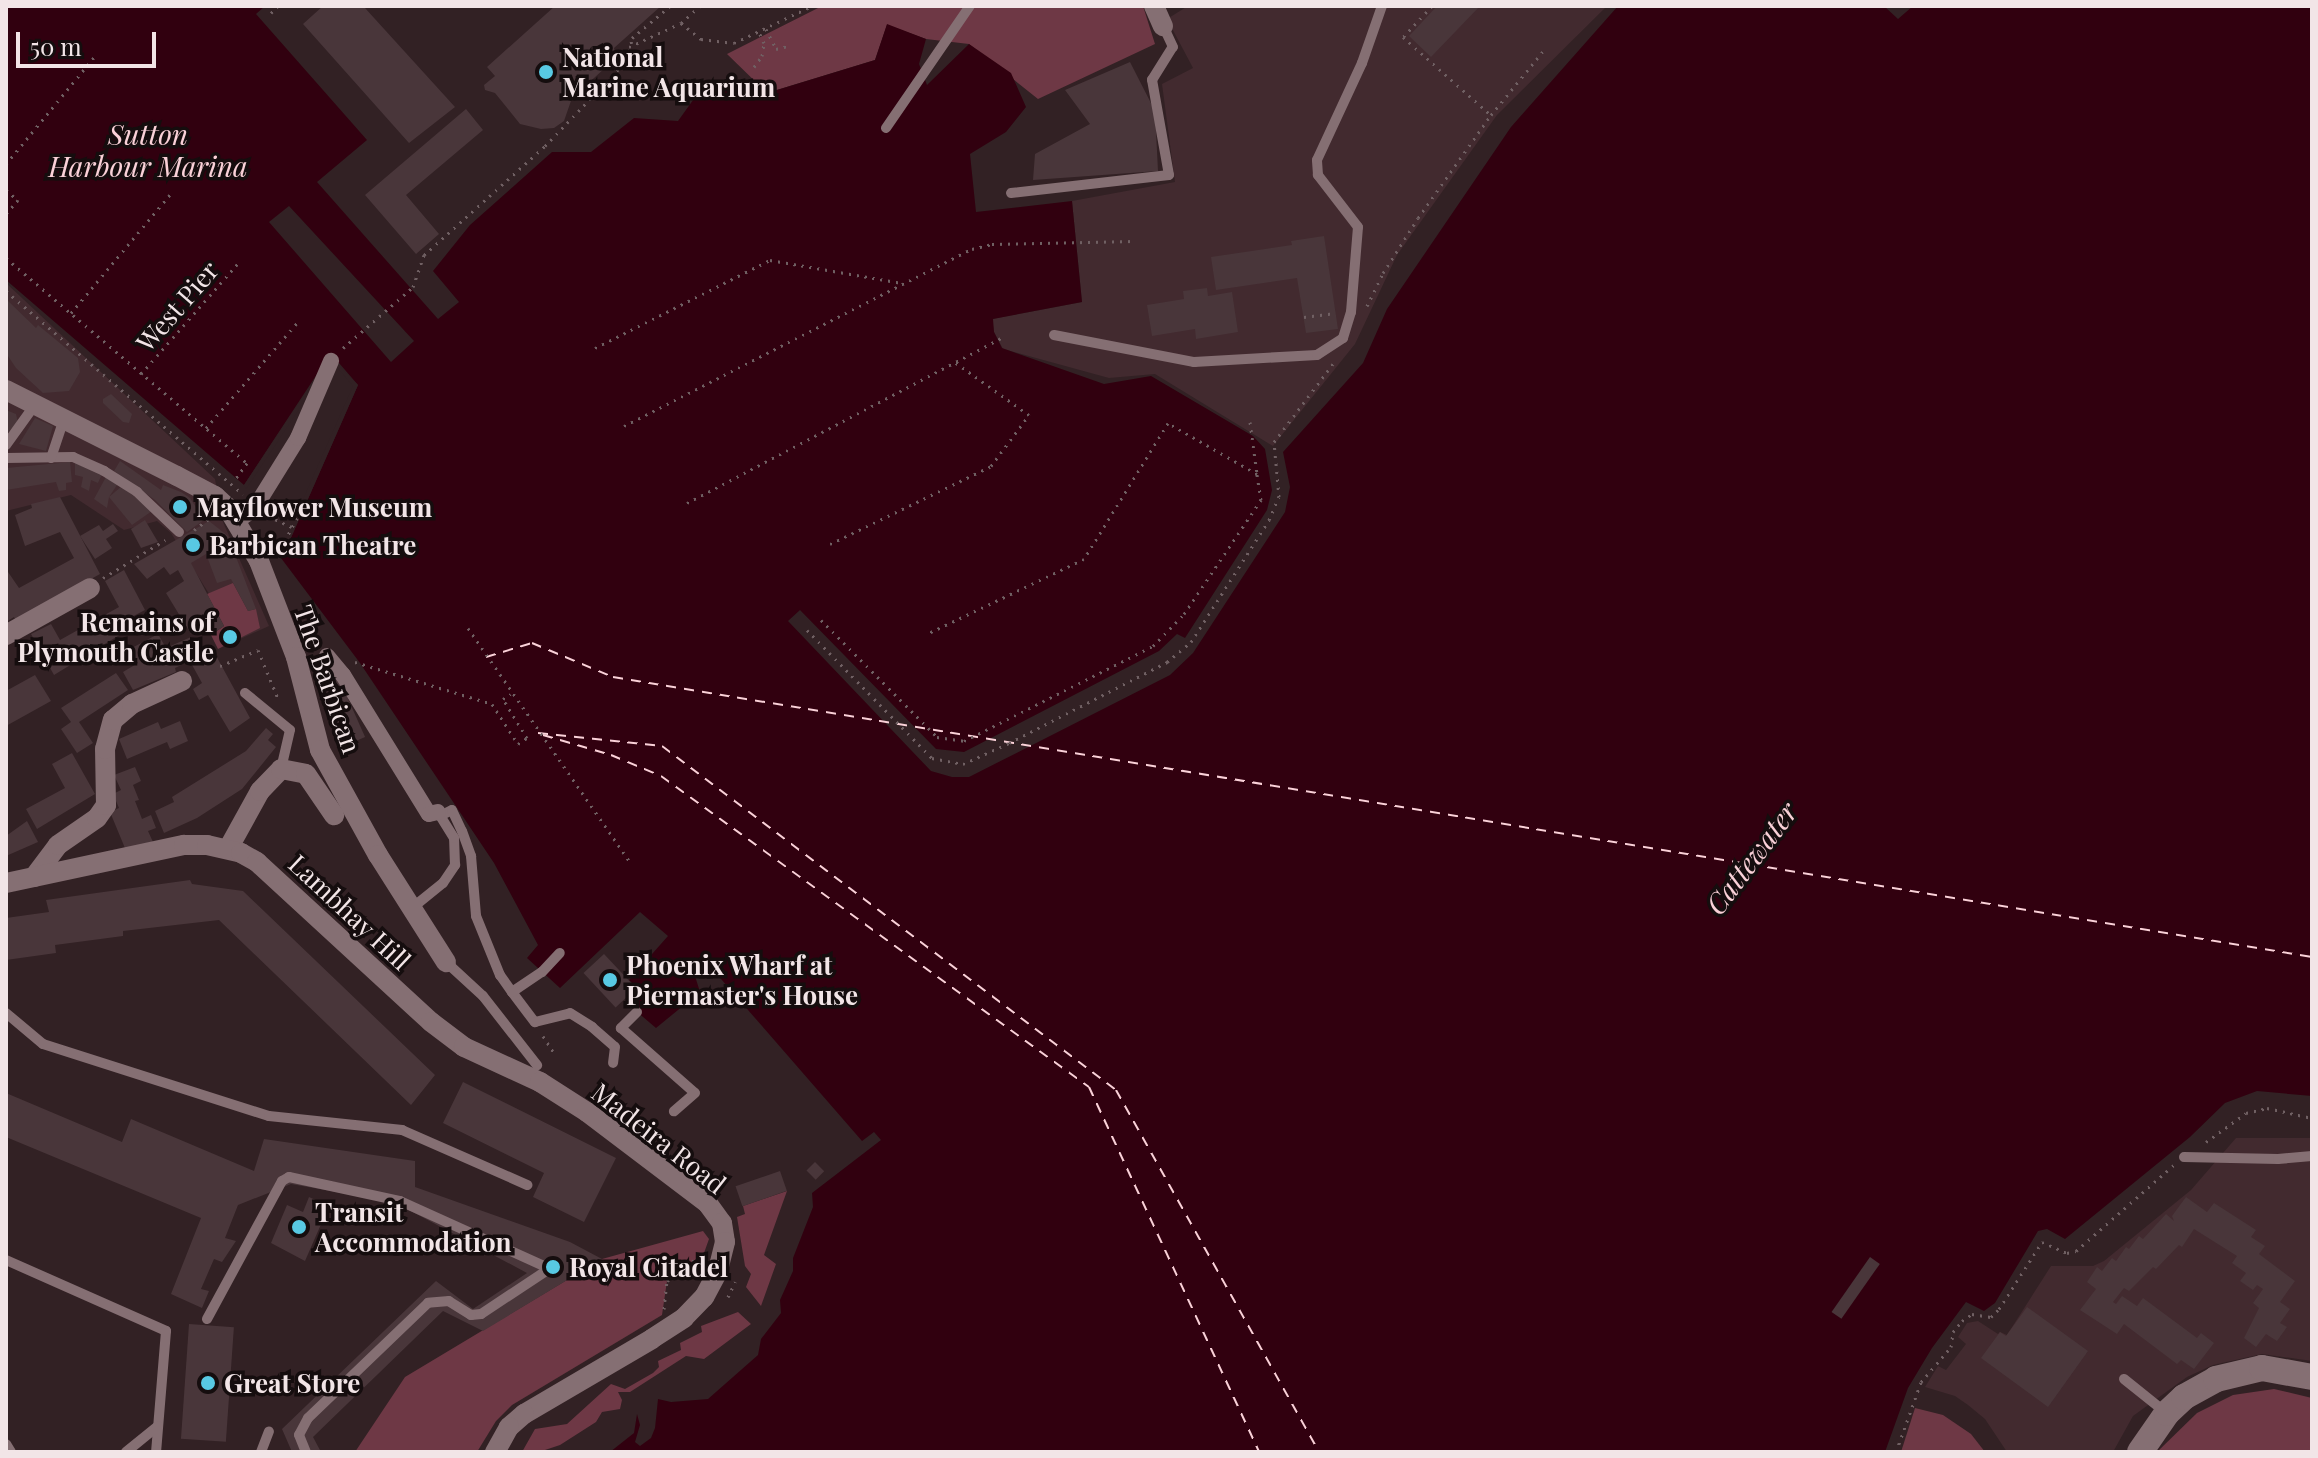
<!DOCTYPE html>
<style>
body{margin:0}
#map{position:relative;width:2318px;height:1458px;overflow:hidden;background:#322124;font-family:"Playfair Display",serif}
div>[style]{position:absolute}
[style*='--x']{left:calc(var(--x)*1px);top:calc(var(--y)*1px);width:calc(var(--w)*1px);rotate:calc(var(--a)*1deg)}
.built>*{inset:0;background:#422a2f}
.green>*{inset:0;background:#6e3845}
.water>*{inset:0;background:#31000f}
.pier>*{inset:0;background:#322124}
.ferry>*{height:2px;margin-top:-1px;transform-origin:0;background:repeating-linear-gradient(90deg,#fad1d8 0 10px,transparent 0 18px)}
.building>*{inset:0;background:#49363a;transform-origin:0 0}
.path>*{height:3px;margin-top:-1.5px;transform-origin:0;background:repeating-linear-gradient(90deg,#706063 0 2px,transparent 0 8px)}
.service>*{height:10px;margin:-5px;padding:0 5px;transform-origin:5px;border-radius:5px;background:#856f73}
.pedestrian>*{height:16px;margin:-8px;padding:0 8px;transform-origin:8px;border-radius:8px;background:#856f73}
.minor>*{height:20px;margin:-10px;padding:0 10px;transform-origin:10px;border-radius:10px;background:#856f73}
.tertiary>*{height:26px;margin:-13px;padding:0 13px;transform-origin:13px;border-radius:13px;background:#856f73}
.dots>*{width:22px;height:22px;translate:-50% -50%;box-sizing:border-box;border:4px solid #150d0e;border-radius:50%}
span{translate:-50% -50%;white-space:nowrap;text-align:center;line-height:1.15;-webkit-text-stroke:7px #150d0e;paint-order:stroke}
.poi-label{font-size:26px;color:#f2e5e7;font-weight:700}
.left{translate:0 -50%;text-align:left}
.right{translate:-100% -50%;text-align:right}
.street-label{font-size:26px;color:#f2e5e7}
.water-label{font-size:28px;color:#fad1d8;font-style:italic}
.frame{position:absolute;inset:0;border:8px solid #f2e5e7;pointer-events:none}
.scale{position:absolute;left:16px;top:32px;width:140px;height:36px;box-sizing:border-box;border:4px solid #f2e5e7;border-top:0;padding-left:10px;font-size:24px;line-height:28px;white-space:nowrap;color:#f2e5e7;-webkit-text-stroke:6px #150d0e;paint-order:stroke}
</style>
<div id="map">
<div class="built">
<div style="clip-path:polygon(1188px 6px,1607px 6px,1497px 115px,1397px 255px,1355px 344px,1273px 446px,1155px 374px,1109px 378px,1003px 349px,994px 332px,992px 319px,1082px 302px,1072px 201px,1175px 182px,1162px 84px,1193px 68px,1167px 19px)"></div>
<div style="clip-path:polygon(6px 283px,215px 479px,223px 522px,269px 626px,238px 640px,171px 533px,157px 521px,124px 530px,71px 495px,6px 511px)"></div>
<div style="clip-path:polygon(2236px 1138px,2312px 1138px,2312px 1361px,2262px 1354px,2213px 1365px,2187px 1377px,2133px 1416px,2113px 1452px,2007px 1452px,1985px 1419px,1968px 1405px,1955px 1396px,1925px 1387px,1938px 1366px,1946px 1370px,1966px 1344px,1958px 1337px,1967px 1323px,1978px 1321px,1998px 1334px,2000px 1332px,2007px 1335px,2051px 1266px,2093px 1266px,2104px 1261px,2191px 1190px)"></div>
</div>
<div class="green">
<div style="clip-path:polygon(822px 6px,1143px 6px,1155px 44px,1038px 99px,969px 44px,926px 39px,887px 25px,875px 60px,767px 93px,727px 54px)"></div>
<div style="clip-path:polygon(233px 583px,248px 611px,256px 609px,260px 628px,218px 649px,211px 635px,224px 626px,207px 594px)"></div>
<div style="clip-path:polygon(787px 1191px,764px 1255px,776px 1264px,761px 1306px,746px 1287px,751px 1274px,745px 1266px,737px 1217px,745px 1214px,743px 1206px)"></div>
<div style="clip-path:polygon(703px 1231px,709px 1239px,704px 1253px,667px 1281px,662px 1315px,512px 1405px,496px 1421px,477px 1452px,355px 1452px,405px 1377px,602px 1259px)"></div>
<div style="clip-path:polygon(738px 1312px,751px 1324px,704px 1359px,686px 1356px,630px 1392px,618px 1392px,622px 1400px,620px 1409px,602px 1412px,596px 1422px,560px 1445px,539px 1452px,522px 1452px,535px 1429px,567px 1424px,611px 1384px,625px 1389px,653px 1373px,659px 1367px,658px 1361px,681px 1350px,680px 1343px,702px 1332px,701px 1326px)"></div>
<div style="clip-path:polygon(2274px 1389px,2312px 1398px,2312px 1452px,2157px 1452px,2197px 1413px,2233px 1395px)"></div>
<div style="clip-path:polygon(1915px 1408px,1943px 1415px,1971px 1434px,1985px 1452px,1901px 1452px)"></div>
</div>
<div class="water">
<div style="clip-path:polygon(evenodd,6px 6px,265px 6px,256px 14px,367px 140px,317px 182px,438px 319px,459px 302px,433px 271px,470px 225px,552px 152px,591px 152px,634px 118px,678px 121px,696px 96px,751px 81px,767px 93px,875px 60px,887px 24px,926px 39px,919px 64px,927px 85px,969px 44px,1011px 73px,1026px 107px,1006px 132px,970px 154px,976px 212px,1072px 201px,1082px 302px,993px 319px,994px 332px,1002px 348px,1104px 384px,1151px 376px,1253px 436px,1265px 449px,1272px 490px,1267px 510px,1185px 638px,1177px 634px,1159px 651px,964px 752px,936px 749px,800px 610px,788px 621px,931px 771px,952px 777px,969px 777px,1170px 675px,1193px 653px,1285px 512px,1290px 487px,1283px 452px,1363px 363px,1387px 309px,1511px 127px,1618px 6px,1884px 6px,1898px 19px,1913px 6px,2312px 6px,2312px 1096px,2257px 1091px,2225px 1103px,2190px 1137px,2065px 1239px,2047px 1229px,2038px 1231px,1995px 1303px,1984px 1311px,1966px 1302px,1932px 1348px,1908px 1388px,1885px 1452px,610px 1452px,634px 1433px,637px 1414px,640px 1425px,635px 1442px,640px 1446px,651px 1438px,655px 1428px,658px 1399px,671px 1402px,708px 1399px,758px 1355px,761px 1339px,781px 1313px,780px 1300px,793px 1271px,793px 1258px,813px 1207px,812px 1193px,881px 1140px,874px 1132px,862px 1141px,708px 964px,695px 976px,700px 992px,656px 1028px,629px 1005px,641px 991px,629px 980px,668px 936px,640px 912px,560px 988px,527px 958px,538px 945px,494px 863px,360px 663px,278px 554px,290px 540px,358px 385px,339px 363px,323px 365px,244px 485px,6px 280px,6px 6px,289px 206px,414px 341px,391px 362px,269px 222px,289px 206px)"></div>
</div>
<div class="pier">
<div style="clip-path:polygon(330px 356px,358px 385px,290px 540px,278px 554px,276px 550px,286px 538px,353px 386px,336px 366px,327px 367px,246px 489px,244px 485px)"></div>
</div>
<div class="ferry">
<div style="--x:486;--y:657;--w:48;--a:-16.9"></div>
<div style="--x:532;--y:643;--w:88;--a:22.8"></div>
<div style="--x:613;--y:677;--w:1722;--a:9.36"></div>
<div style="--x:538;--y:733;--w:125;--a:6"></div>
<div style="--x:662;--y:746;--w:570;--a:37.15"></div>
<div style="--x:1116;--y:1090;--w:415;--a:60.7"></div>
<div style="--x:543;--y:735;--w:71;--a:16.4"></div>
<div style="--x:611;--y:755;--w:54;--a:22.8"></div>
<div style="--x:661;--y:776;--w:529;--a:36"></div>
<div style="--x:1089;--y:1087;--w:403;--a:65"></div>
</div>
<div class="building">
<div style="clip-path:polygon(323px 6px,368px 6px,365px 8px,455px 107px,409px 143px,303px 24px)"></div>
<div style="clip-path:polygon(555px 6px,661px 6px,614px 48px,616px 58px,572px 98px,564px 121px,554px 128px,541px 129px,520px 124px,495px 93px,485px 90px,484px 85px,495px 76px,487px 67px)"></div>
<div style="clip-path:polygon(1437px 6px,1480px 6px,1431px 57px,1409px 36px)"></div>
<div style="clip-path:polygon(1130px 62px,1155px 111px,1158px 171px,1033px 180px,1035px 154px,1090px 124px,1065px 90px)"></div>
<div style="clip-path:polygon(466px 109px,483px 130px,406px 195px,439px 234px,416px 254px,365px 195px)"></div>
<div style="clip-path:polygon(1324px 236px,1338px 329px,1306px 333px,1297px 278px,1216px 290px,1211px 257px,1292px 245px,1291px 241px)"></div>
<div style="clip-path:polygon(1207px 288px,1208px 296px,1232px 292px,1238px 332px,1196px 339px,1195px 329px,1152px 336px,1147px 305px,1184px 299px,1183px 291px)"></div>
<div style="clip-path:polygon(6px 299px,36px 328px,38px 325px,78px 358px,80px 372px,69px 391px,43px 393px,16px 368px,6px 353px)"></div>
<div style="clip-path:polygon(111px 394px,132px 414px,129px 423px,123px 422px,103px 403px,103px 399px)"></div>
<div style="clip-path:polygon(6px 410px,16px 414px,18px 423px,6px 434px)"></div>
<div style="clip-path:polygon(35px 418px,53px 426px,46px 451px,19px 444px)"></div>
<div style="clip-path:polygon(120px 461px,161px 490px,163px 485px,181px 492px,190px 498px,204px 520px,187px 532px,155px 500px,114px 471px)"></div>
<div style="clip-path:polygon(70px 462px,72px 482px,66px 483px,66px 490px,59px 491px,56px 482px,6px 490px,6px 468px)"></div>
<div style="clip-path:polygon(75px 463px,102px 474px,98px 483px,91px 480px,89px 491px,81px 487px,83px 477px,75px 475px)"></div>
<div style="clip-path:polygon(107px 475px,119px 482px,109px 497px,122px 486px,152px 511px,132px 525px,109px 497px,107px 508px,94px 499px)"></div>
<div style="clip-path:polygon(60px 497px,100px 574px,16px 621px,14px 617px,6px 622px,6px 569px,19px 588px,74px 558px,60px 532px,25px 546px,15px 515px,32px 508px,31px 504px)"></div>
<div style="clip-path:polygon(145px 520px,158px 542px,141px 548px,131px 529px)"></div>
<div style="clip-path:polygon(209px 521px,228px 536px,256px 609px,248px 611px,231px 579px,217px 583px,206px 554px,191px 563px,224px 626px,211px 635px,205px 627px,191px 634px,166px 593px,184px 581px,178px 570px,170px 575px,164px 567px,147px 579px,134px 564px)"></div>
<div style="clip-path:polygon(113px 524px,118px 531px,106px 539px,112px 548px,95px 559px,80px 536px,99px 525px,103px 531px)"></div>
<div style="clip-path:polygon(124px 570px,145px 610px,126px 620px,131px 628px,54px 675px,31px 634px,51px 624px,60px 640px,119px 607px,105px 581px)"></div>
<div style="clip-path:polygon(158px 634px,166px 648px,191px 637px,200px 656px,175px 668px,176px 672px,133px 690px,123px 672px,138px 663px,130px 649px)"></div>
<div style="clip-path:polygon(213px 650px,250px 718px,230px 732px,208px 695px,199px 700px,193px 689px,202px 683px,191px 663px)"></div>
<div style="clip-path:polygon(116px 673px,128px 690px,79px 722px,93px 743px,77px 753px,61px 729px,71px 722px,61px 708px)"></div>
<div style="left:337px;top:674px;width:69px;height:21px;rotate:66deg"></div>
<div style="clip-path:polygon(35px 675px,51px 701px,6px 726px,6px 691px)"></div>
<div style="clip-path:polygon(180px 721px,188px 741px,170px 749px,167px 742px,127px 759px,119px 739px,158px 722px,161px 729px)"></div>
<div style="clip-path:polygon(266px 728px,273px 734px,268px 740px,276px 747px,242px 789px,197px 818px,164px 833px,155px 811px,174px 802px,172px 797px,246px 751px)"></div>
<div style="clip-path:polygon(72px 753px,95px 794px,37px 829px,26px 809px,65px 788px,52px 764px)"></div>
<div style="clip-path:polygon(135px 767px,141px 781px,133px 785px,139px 800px,135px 801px,142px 819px,151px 815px,156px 828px,148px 831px,153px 842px,127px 853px,110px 812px,119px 808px,113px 794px,121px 790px,114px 775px)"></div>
<div style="clip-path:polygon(27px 821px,38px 842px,6px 856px,6px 836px)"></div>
<div style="clip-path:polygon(190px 880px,192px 884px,243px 891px,435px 1075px,411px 1105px,219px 920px,123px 931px,123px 936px,55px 945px,56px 953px,6px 960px,6px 918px,49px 912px,46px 900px)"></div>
<div style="left:604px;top:954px;width:47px;height:28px;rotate:47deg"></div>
<div style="clip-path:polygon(463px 1082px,616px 1158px,584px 1222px,533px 1197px,544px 1173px,443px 1123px)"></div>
<div style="clip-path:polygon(6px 1093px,122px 1142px,131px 1119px,254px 1171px,264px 1139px,415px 1161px,415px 1187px,570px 1242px,602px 1259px,483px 1331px,443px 1311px,313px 1437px,321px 1452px,292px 1452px,282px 1429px,436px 1281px,473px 1309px,527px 1273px,394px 1202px,291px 1184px,238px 1205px,225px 1238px,236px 1241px,222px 1262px,214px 1259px,201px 1289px,209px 1291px,202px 1308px,171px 1294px,201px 1218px,6px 1137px)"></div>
<div style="left:815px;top:1162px;width:13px;height:12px;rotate:45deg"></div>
<div style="left:780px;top:1171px;width:21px;height:47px;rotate:71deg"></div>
<div style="clip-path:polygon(309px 1197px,329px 1206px,305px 1261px,271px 1243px,287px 1205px,303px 1212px)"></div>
<div style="clip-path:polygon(2186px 1197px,2207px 1212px,2214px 1203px,2256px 1230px,2251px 1237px,2265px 1246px,2259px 1254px,2295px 1281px,2280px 1302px,2290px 1309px,2280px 1323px,2287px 1327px,2277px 1341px,2266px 1334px,2256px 1347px,2244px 1338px,2259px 1308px,2253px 1303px,2263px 1289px,2257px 1285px,2253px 1290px,2240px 1281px,2246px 1273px,2232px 1263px,2237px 1256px,2194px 1229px,2182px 1247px,2179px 1245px,2156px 1269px,2153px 1267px,2129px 1291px,2124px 1288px,2113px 1302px,2116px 1304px,2122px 1296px,2137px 1306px,2143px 1298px,2197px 1338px,2201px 1333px,2214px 1343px,2194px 1369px,2181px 1360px,2177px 1364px,2124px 1324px,2117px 1334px,2080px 1310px,2096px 1289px,2087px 1282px,2097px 1267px,2102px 1271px,2112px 1258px,2116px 1261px,2126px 1247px,2129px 1249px,2139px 1236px,2143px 1239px,2166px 1214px,2174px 1221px,2172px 1216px)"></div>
<div style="left:1870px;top:1257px;width:12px;height:67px;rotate:35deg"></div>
<div style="clip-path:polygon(2027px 1307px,2088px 1351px,2048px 1407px,1981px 1358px,2000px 1332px,2006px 1336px)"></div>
<div style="left:189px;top:1324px;width:45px;height:115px;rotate:4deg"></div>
</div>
<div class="path">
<div style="--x:1432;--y:6;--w:42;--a:133.1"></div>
<div style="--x:1403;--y:37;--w:118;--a:41.6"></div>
<div style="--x:271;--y:13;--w:10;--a:-45"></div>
<div style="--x:681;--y:23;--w:26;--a:39"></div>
<div style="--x:701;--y:39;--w:33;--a:7"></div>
<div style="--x:734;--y:43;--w:86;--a:-25.4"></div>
<div style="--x:766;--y:29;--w:22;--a:63"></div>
<div style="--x:776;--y:49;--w:12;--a:-14"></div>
<div style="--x:629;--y:47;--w:57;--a:-24.8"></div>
<div style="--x:681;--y:23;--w:25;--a:-42"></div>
<div style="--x:754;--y:67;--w:14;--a:-54"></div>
<div style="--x:762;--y:56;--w:13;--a:-81"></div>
<div style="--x:764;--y:43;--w:12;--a:-114"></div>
<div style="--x:6;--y:164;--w:141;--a:-50.5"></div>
<div style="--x:6;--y:190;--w:16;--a:40"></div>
<div style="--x:18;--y:200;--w:18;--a:131"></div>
<div style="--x:6;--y:258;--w:316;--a:40.4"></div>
<div style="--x:247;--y:463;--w:19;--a:126"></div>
<div style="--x:6;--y:291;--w:312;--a:40.6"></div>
<div style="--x:1367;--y:306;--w:37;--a:-64"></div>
<div style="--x:1383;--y:273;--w:65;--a:-57.5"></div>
<div style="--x:1418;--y:218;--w:126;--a:-54.7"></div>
<div style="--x:1491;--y:115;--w:84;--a:-50.8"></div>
<div style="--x:71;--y:313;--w:159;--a:-50.1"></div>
<div style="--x:1304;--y:317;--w:32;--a:-7"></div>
<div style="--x:343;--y:348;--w:93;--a:-41.1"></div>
<div style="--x:413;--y:287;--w:34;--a:-71"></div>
<div style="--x:424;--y:255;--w:163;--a:-42"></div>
<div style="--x:545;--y:146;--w:120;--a:-46.3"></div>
<div style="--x:628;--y:59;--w:21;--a:-79"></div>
<div style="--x:632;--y:38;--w:50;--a:-40.1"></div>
<div style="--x:595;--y:348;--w:196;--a:-26.7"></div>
<div style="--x:770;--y:260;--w:134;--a:9.9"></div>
<div style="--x:141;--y:374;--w:150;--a:-48.8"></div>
<div style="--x:1250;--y:422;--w:52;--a:82.3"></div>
<div style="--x:624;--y:426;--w:390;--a:-27"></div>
<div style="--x:972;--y:249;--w:21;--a:-14"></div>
<div style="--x:992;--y:244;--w:143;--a:-1.2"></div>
<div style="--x:206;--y:428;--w:139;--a:-49.1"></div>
<div style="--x:687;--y:503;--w:359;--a:-27.7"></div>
<div style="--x:268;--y:516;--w:26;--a:25"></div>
<div style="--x:194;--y:530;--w:20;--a:-37"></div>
<div style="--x:830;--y:544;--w:179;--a:-25.8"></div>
<div style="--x:991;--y:466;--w:64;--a:-53.3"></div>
<div style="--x:1029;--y:415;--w:90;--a:-144.5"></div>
<div style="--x:281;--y:548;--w:38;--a:-62"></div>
<div style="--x:103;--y:578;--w:73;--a:-31.5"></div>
<div style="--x:821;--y:620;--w:165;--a:45.2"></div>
<div style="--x:937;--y:737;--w:27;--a:8"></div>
<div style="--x:964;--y:741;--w:212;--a:-26.7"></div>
<div style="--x:1153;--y:646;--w:45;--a:-45.9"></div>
<div style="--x:1184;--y:614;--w:138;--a:-56"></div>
<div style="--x:1261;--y:500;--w:26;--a:-99"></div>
<div style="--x:1257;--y:474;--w:103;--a:-150.2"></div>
<div style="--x:1168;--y:423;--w:160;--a:121.7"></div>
<div style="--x:1084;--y:559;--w:174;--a:154.5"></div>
<div style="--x:468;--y:628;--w:285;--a:55.3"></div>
<div style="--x:807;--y:630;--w:179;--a:45.7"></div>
<div style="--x:932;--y:758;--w:32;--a:11"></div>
<div style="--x:963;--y:764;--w:51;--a:-24.5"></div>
<div style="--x:1009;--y:743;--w:178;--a:-27.1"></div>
<div style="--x:1167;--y:662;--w:31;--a:-40"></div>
<div style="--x:1191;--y:642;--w:145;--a:-57.4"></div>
<div style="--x:1269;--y:520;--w:25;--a:-67"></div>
<div style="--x:1279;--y:497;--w:55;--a:-95.2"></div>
<div style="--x:1274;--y:442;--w:101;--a:-53"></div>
<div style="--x:355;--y:662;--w:143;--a:17"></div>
<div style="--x:492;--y:704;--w:48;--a:57"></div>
<div style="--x:518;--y:744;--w:11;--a:-34"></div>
<div style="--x:527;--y:738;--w:46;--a:-121.6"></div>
<div style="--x:503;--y:699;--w:9;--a:-32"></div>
<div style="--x:220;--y:666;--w:41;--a:-22.8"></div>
<div style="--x:258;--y:650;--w:55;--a:67.6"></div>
<div style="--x:543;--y:1036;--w:20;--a:57"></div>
<div style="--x:2206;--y:1142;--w:49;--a:-35.9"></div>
<div style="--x:2246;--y:1113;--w:22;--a:-13"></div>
<div style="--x:2267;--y:1108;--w:46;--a:12.5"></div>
<div style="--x:728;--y:1297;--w:17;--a:-65"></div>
<div style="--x:664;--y:1309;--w:28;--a:-84"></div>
<div style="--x:667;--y:1281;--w:44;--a:-37.6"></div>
<div style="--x:1896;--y:1452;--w:74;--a:-70.3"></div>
<div style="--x:1921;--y:1382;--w:46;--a:-49.4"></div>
<div style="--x:1951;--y:1347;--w:15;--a:-82"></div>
<div style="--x:1953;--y:1332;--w:14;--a:-51"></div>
<div style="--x:1962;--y:1321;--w:12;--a:-35"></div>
<div style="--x:1972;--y:1314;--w:19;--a:9"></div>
<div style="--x:1991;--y:1317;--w:11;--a:-45"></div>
<div style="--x:1999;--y:1309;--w:80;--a:-57.3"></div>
<div style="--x:2042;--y:1242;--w:27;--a:24"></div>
<div style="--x:2067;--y:1253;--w:9;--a:-13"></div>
<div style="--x:2076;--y:1251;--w:130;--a:-41.3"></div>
</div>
<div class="service">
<div style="--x:886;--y:128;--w:148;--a:-55.5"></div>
<div style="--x:1011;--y:193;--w:159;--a:-6.5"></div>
<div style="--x:1169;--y:175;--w:97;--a:-100.1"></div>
<div style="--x:1152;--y:80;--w:39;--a:-58"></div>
<div style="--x:1173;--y:47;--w:23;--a:-115"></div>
<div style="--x:1054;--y:335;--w:143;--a:10.9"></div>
<div style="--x:1194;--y:362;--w:123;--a:-3.3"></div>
<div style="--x:1317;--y:355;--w:31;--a:-33"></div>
<div style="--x:1343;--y:338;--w:27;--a:-73"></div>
<div style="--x:1351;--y:312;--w:85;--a:-85.3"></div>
<div style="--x:1358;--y:227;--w:66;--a:-127.6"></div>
<div style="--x:1318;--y:175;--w:15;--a:-94"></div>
<div style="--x:1317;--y:160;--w:107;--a:-65.1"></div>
<div style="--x:1362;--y:63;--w:60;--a:-70.7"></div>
<div style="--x:6;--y:445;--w:48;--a:-54.3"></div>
<div style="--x:6;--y:458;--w:67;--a:-0.9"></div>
<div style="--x:73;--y:457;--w:34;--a:24"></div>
<div style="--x:104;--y:471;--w:39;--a:32"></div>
<div style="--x:137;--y:492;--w:58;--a:43.6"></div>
<div style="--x:51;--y:458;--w:41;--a:-71.6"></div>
<div style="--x:245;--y:693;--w:58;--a:39.4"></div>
<div style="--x:290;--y:730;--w:40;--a:103"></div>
<div style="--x:440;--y:816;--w:13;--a:-27"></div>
<div style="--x:452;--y:810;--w:23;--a:65"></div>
<div style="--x:462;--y:831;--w:27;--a:70"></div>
<div style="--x:471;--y:856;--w:60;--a:85.2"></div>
<div style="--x:476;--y:916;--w:64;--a:67.9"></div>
<div style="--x:500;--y:975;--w:21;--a:55"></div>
<div style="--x:512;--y:992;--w:38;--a:53"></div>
<div style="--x:535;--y:1022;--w:36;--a:-14"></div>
<div style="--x:570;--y:1013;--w:26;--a:32"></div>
<div style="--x:592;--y:1027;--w:30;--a:41"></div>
<div style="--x:615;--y:1047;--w:16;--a:97"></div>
<div style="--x:412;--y:908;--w:40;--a:-39"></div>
<div style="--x:443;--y:883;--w:22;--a:-56"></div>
<div style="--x:455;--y:865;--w:27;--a:-92"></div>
<div style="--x:454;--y:838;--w:31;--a:-122"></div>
<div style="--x:446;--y:962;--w:50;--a:42.6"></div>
<div style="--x:483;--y:996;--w:88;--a:52"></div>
<div style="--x:512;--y:992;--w:36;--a:-34"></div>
<div style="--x:542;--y:972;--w:26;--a:-47"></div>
<div style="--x:637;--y:1012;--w:23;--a:135"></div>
<div style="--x:621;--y:1028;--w:98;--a:41.3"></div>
<div style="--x:695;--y:1093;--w:28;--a:139"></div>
<div style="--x:6;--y:1013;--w:48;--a:40"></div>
<div style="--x:43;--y:1044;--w:237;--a:17.7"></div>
<div style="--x:269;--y:1116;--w:134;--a:6"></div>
<div style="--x:402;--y:1130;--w:137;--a:23.7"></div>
<div style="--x:2184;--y:1157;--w:94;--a:1.2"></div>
<div style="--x:2278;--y:1159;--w:34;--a:-5"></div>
<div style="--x:6;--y:1260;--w:175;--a:23.9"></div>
<div style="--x:166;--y:1331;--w:121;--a:94.7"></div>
<div style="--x:207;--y:1319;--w:157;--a:-61.5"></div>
<div style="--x:282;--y:1181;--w:8;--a:-30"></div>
<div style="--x:289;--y:1177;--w:114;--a:12.2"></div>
<div style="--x:400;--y:1201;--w:160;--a:24.3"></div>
<div style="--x:546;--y:1267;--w:4;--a:90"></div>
<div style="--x:546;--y:1271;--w:78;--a:146.5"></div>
<div style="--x:481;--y:1314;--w:10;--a:174"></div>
<div style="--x:471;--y:1315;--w:26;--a:-148"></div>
<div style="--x:449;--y:1301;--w:21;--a:175"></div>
<div style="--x:428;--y:1303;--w:166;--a:136.2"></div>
<div style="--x:308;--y:1418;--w:19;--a:118"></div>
<div style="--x:299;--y:1435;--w:18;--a:68"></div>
<div style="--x:2124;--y:1379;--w:53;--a:38.8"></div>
<div style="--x:6;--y:1444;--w:9;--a:58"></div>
<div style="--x:126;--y:1452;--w:41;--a:-39.1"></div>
<div style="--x:261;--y:1452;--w:22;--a:-69"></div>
</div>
<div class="pedestrian">
<div style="--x:237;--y:521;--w:21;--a:-35"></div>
<div style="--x:254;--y:509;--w:84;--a:-58.2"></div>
<div style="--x:298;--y:438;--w:84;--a:-66.8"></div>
<div style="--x:327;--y:656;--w:25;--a:50"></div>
<div style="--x:343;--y:675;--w:163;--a:58.3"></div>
<div style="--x:429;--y:814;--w:9;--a:-13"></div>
</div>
<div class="minor">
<div style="--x:1154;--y:6;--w:22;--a:66"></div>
<div style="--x:6;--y:390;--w:191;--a:26.7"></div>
<div style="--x:177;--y:476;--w:43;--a:27.8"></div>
<div style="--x:215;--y:496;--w:16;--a:43"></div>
<div style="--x:227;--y:507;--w:63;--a:59.3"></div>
<div style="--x:259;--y:561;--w:103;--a:68.9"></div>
<div style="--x:296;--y:657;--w:96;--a:75.5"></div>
<div style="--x:320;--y:750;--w:120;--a:61.1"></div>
<div style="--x:378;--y:855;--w:127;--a:57.6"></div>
<div style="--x:6;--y:635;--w:96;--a:-29.2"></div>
<div style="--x:228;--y:849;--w:66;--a:-61.1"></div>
<div style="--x:260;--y:791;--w:30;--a:-46"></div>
<div style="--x:281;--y:769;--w:25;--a:11"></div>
<div style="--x:306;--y:774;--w:50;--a:55.7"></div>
<div style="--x:34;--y:877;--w:40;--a:-53"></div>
<div style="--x:58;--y:845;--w:47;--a:-34.7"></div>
<div style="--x:97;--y:818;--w:16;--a:-55"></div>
<div style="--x:106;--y:805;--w:56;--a:-91"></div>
<div style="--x:105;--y:749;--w:30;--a:-75"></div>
<div style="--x:113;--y:720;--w:25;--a:-40"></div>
<div style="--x:132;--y:704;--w:55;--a:-24.7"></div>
<div style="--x:6;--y:883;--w:182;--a:-12.1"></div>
<div style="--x:184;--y:845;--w:23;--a:0"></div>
<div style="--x:207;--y:845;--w:35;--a:13"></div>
<div style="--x:241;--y:853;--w:18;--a:29"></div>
<div style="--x:257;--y:862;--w:236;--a:42.6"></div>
<div style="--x:431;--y:1022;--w:41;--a:37.1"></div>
<div style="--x:464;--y:1047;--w:84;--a:24.7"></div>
<div style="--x:540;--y:1082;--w:56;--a:32.6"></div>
<div style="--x:587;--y:1112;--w:152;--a:37.2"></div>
<div style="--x:708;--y:1204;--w:24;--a:54"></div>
<div style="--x:722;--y:1223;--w:19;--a:81"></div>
<div style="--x:725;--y:1242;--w:32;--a:104"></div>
<div style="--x:717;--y:1273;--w:27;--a:118"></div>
<div style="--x:704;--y:1297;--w:29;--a:134"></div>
<div style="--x:684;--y:1318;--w:38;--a:147"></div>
<div style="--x:652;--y:1339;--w:148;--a:149.6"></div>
<div style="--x:524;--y:1414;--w:20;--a:139"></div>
<div style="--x:509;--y:1427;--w:29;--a:119"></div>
</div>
<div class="tertiary">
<div style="--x:2140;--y:1452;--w:47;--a:-55.3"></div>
<div style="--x:2167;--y:1413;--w:23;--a:-43"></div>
<div style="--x:2184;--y:1397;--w:37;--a:-29"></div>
<div style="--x:2216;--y:1379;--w:47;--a:-13.4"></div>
<div style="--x:2262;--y:1368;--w:51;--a:10.2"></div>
</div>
<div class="dots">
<div style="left:546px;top:72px;background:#58c9e3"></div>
<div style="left:180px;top:507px;background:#58c9e3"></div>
<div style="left:193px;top:545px;background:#58c9e3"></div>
<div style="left:230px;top:637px;background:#58c9e3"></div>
<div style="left:610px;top:980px;background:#58c9e3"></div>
<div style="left:299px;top:1227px;background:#58c9e3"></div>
<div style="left:553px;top:1267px;background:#58c9e3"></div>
<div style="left:208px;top:1383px;background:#58c9e3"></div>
</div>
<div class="poi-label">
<span class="left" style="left:562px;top:72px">National<br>Marine Aquarium</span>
<span class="left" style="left:196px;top:507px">Mayflower Museum</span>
<span class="left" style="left:209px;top:545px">Barbican Theatre</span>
<span class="right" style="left:214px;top:637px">Remains of<br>Plymouth Castle</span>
<span class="left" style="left:626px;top:980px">Phoenix Wharf at<br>Piermaster's House</span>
<span class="left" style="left:315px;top:1227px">Transit<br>Accommodation</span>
<span class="left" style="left:569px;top:1267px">Royal Citadel</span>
<span class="left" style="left:224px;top:1383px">Great Store</span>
</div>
<div class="street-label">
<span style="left:177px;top:306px;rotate:-49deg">West Pier</span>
<span style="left:328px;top:679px;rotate:71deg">The Barbican</span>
<span style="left:350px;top:912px;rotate:43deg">Lambhay Hill</span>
<span style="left:659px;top:1138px;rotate:38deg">Madeira Road</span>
</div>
<div class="water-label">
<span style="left:148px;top:150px">Sutton<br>Harbour Marina</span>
<span style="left:1751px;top:858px;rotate:-53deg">Cattewater</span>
</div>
<div class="frame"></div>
<div class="scale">50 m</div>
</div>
